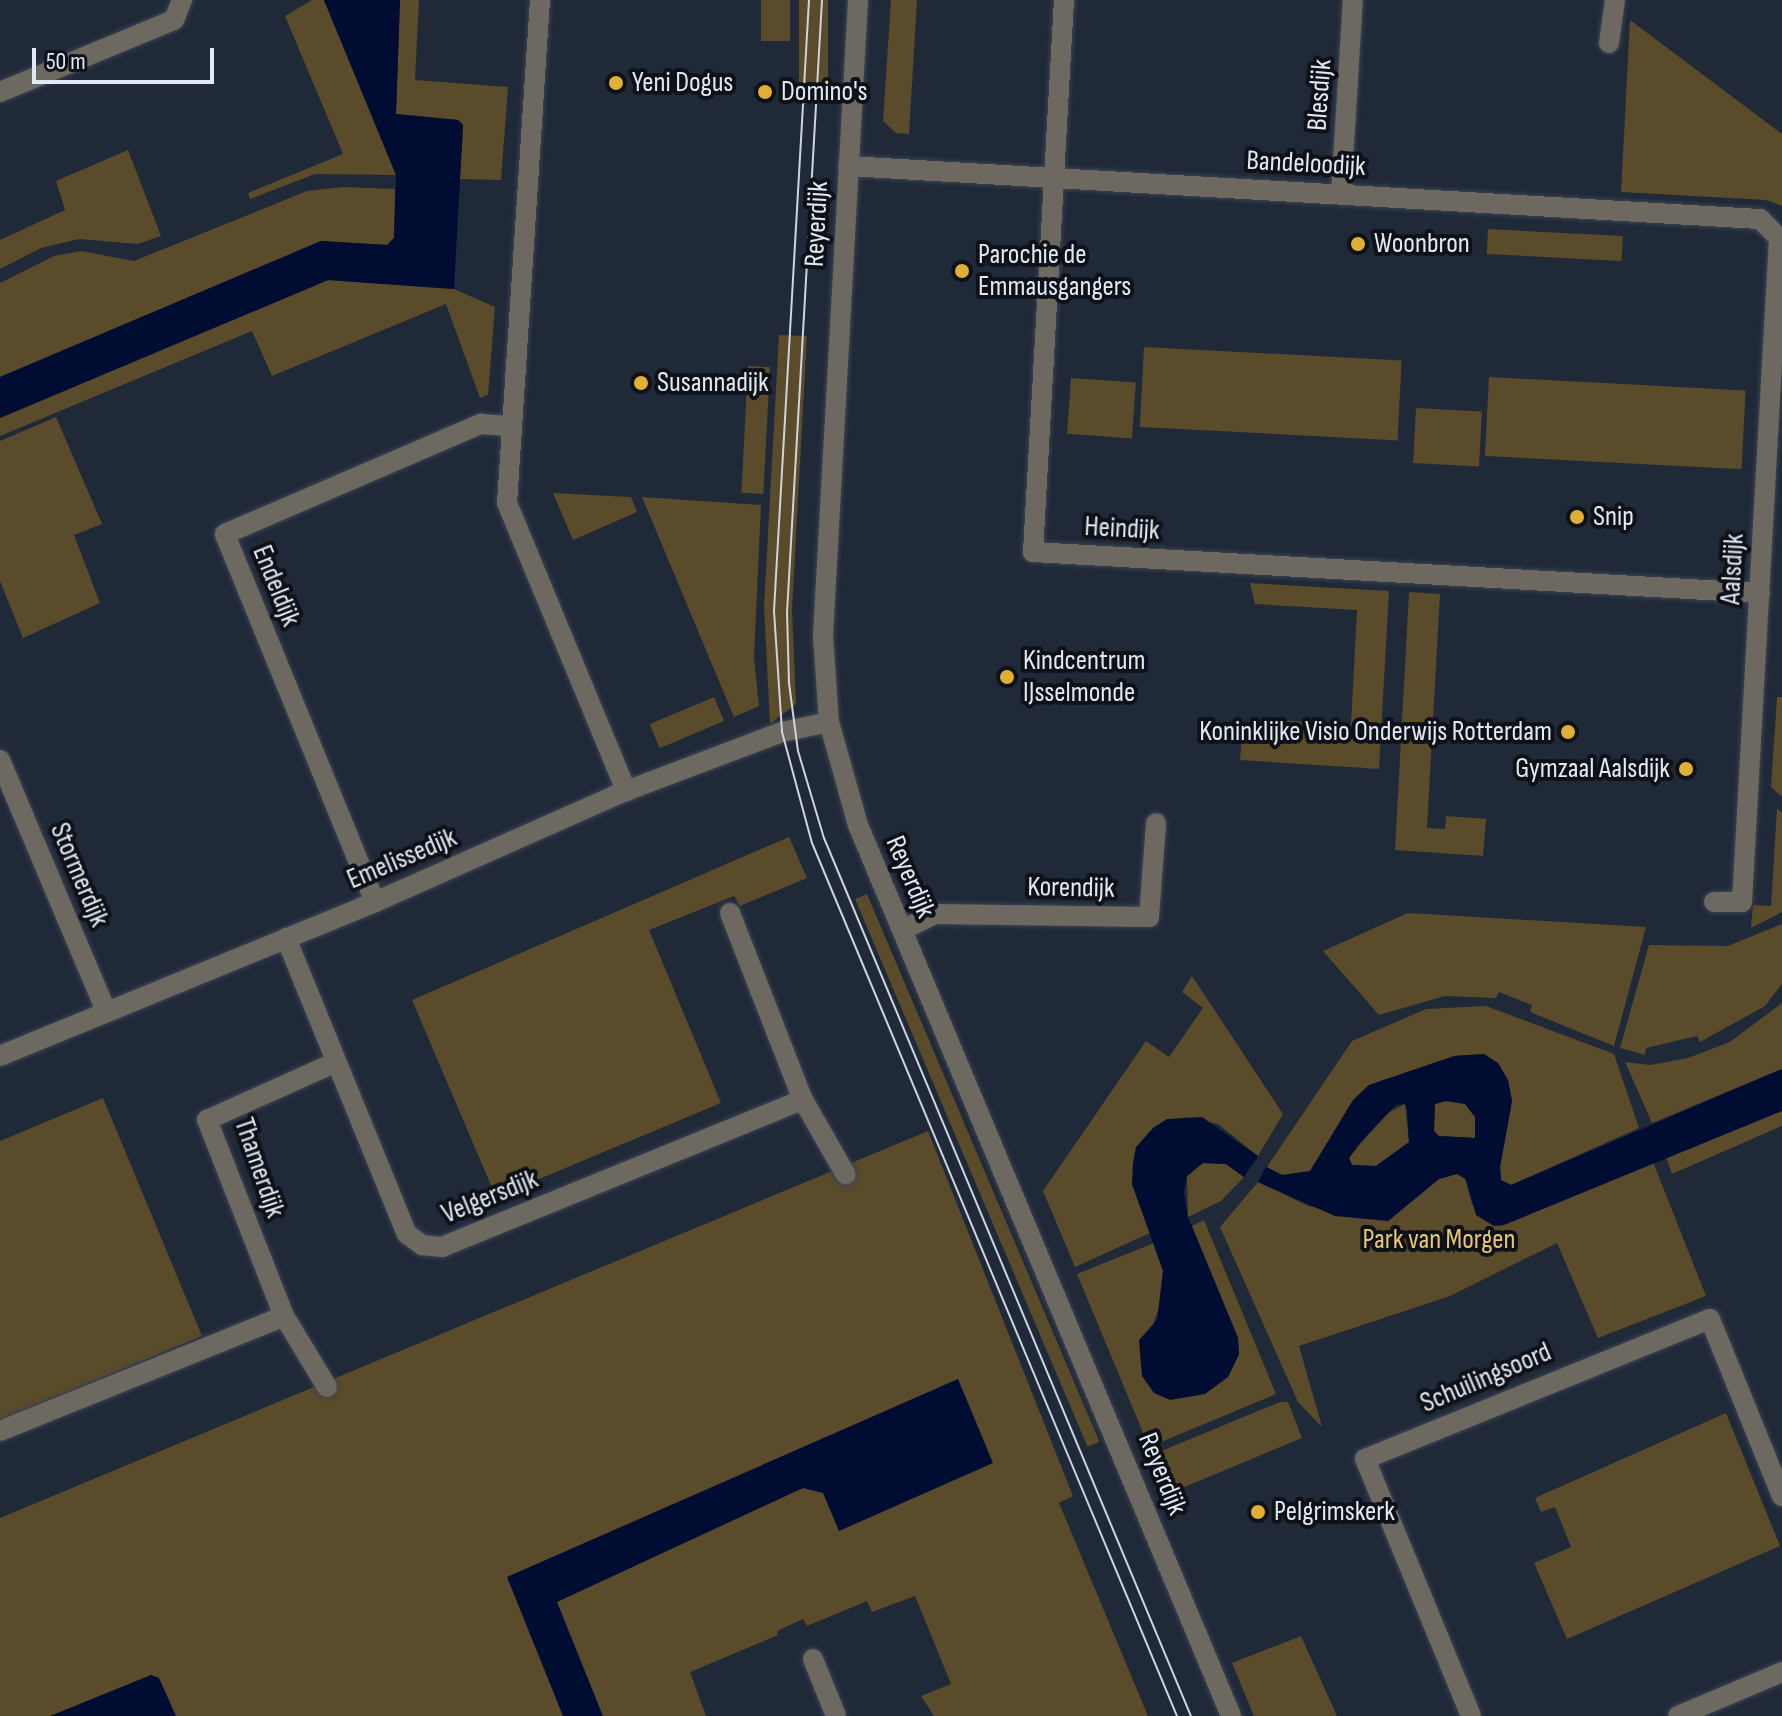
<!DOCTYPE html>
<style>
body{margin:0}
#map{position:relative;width:1782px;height:1716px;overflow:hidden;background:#202938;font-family:"Sofia Sans Condensed",sans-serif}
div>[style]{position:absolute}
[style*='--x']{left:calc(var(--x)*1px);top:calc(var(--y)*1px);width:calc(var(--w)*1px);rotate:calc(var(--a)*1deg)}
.green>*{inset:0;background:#5a4b2a;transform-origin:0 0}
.water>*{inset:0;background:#000c32}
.roads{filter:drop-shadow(0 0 2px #3b4452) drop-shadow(0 0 2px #3b4452)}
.minor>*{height:20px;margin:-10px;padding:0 10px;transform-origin:10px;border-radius:10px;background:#6d6960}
.tertiary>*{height:20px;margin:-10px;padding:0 10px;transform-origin:10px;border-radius:10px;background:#6d6960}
.tram>*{height:2px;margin:-1px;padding:0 1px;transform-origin:1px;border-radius:1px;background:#cfd5e0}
.dots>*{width:22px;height:22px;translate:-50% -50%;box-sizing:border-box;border:4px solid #0e1218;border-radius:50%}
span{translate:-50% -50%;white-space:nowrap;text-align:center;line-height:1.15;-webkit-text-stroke:8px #0e1218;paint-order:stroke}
.poi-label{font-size:28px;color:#e3e9f3}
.left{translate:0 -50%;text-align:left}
.right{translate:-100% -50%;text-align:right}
.street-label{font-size:28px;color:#e3e9f3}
.park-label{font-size:28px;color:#e9c674}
.scale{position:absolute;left:32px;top:48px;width:182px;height:36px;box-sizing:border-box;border:4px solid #e3e9f3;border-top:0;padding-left:10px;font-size:24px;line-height:28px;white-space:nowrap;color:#e3e9f3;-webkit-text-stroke:6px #0e1218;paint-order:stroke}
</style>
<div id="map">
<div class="green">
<div style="clip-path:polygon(312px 0,324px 0,396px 175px,315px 174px,250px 199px,248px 193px,343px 154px,285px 16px)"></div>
<div style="clip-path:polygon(400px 0,419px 0,415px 80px,508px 87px,501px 180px,460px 179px,463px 125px,458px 120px,396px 114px)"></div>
<div style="left:761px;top:0;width:29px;height:41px"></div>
<div style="left:799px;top:0;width:29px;height:104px"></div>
<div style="clip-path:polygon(891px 0,917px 0,909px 134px,896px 133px,883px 121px)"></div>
<div style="clip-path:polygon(1630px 20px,1782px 134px,1782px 206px,1766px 200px,1621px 192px)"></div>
<div style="clip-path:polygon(128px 150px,161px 236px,137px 244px,79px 239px,41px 248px,0 269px,0 240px,65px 210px,56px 181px)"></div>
<div style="clip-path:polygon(343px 187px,395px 189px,394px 238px,387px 245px,321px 241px,0 377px,0 283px,54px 256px,81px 251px,134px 261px,307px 191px)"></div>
<div style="left:1488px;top:229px;width:135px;height:25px;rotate:3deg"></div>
<div style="clip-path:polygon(328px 280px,454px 289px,495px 307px,488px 395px,480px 398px,446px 304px,272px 376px,252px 331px,0 436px,0 418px)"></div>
<div style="clip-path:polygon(779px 335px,807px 336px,792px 609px,796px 704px,770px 724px,764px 606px)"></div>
<div style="left:1144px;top:347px;width:258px;height:80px;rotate:3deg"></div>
<div style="left:748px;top:366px;width:22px;height:127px;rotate:3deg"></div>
<div style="left:1489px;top:377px;width:257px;height:79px;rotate:3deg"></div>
<div style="left:1071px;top:378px;width:65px;height:56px;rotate:4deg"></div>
<div style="left:1416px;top:408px;width:66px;height:55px;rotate:3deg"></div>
<div style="clip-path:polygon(56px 417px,102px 524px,74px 535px,100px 603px,23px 638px,0 581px,0 441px)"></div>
<div style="clip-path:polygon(553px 493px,631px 497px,637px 512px,573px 540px)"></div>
<div style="clip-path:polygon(642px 497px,761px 505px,754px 657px,759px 706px,734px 717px)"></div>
<div style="clip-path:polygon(1250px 583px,1389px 591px,1379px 769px,1240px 760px,1242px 736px,1274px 737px,1275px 720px,1351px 724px,1357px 610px,1255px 604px)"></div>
<div style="clip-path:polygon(1409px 592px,1440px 594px,1427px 828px,1445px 829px,1446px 816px,1486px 819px,1483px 856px,1395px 850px)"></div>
<div style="left:714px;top:697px;width:26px;height:70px;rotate:67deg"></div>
<div style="clip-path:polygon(1777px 697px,1782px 697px,1782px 797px,1771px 787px)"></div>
<div style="clip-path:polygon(1777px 808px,1782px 813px,1782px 912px,1751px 928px,1753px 905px,1771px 906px)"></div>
<div style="clip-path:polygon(789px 837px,807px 878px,740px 906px,734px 896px,649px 930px,721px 1103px,496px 1197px,412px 1000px)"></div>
<div style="left:867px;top:894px;width:595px;height:13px;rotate:67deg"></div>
<div style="clip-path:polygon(1408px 913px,1646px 927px,1614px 1046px,1530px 1012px,1532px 1005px,1499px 992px,1496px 998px,1445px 996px,1379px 1015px,1323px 951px)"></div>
<div style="clip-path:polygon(1782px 924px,1782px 984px,1765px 1006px,1700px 1042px,1697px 1036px,1646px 1048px,1645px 1055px,1620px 1048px,1649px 945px,1728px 946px)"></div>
<div style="clip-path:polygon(1192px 976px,1283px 1114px,1258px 1156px,1218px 1124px,1185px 1117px,1132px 1184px,1150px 1233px,1075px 1267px,1043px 1191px,1146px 1041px,1169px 1057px,1203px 1008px,1182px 992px)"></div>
<div style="clip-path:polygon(1782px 1003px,1782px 1069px,1652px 1123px,1625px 1062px,1650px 1065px,1688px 1058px,1730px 1042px)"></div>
<div style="clip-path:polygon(1486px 1006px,1614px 1054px,1639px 1128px,1511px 1185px,1501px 1180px,1500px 1167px,1512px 1101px,1508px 1080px,1484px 1054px,1455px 1056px,1369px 1085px,1353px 1101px,1310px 1172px,1282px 1175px,1267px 1167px,1352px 1041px,1426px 1009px)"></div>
<div style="clip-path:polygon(103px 1098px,202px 1336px,0 1420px,0 1141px)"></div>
<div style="clip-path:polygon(1446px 1101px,1465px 1104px,1475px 1117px,1475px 1138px,1438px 1136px,1434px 1131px,1435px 1104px)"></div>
<div style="clip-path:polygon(1405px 1104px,1409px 1142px,1376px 1166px,1352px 1165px,1349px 1158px,1384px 1115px)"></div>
<div style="clip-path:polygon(1782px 1111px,1782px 1126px,1672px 1174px,1666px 1157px)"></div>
<div style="clip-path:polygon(928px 1131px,1073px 1496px,1059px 1503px,1148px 1716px,934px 1716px,921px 1696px,951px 1684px,915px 1596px,872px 1612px,867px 1601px,807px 1626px,803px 1619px,777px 1631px,778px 1635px,690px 1672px,706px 1716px,0 1716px,0 1518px)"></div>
<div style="clip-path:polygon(1653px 1162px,1706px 1296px,1598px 1338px,1557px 1243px,1450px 1296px,1299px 1346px,1322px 1427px,1298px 1402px,1220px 1227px,1258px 1182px,1308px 1206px,1388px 1221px,1439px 1179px,1457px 1174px,1465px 1179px,1472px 1204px,1494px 1226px,1504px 1225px)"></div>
<div style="clip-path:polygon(1203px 1163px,1226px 1164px,1244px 1177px,1221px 1201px,1188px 1217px,1187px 1176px)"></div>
<div style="clip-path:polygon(1204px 1220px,1276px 1394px,1149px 1447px,1077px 1274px,1154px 1243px,1163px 1271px,1162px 1300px,1141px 1356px,1145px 1373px,1228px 1377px,1239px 1354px,1238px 1338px,1192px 1226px)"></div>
<div style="clip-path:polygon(1280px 1402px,1288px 1402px,1302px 1438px,1170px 1493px,1154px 1454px)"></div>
<div style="clip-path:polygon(1726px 1413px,1780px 1546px,1567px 1639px,1534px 1563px,1571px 1547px,1555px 1507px,1541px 1512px,1535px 1498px)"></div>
<div style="clip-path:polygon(1301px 1636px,1337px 1716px,1254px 1716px,1232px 1663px)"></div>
</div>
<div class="water">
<div style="clip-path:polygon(324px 0,400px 0,396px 114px,458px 120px,463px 125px,454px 289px,328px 280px,0 418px,0 377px,321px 241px,387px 245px,394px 238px,396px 175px)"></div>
<div style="clip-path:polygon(evenodd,1484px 1054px,1498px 1063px,1508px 1080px,1512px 1101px,1500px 1167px,1501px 1180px,1511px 1185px,1782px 1069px,1782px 1111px,1504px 1225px,1494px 1226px,1476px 1215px,1466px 1179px,1457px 1174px,1439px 1179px,1388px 1221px,1335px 1216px,1258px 1182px,1266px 1167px,1282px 1175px,1310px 1171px,1353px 1100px,1369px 1085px,1454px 1056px,1484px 1054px,1446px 1101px,1465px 1104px,1475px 1117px,1475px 1138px,1439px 1136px,1434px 1131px,1435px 1104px,1446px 1101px,1484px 1054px,1396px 1105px,1405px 1104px,1407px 1110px,1409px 1142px,1376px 1166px,1352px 1165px,1349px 1158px,1358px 1145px,1396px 1105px)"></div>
<div style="clip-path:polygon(1202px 1117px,1258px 1156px,1244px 1177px,1226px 1164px,1203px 1163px,1187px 1176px,1184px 1192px,1188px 1217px,1238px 1338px,1239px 1354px,1228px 1377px,1205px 1394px,1170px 1400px,1154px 1393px,1142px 1376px,1139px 1340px,1157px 1320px,1163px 1271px,1132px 1184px,1133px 1163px,1136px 1147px,1153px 1128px,1167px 1119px)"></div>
<div style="clip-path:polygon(958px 1379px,993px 1463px,839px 1531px,823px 1493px,803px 1488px,557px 1602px,603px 1716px,563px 1716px,507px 1577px)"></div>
<div style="clip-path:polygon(151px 1675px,159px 1678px,176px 1716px,50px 1716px)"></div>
</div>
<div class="roads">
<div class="minor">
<div style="--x:540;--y:0;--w:504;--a:93.75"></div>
<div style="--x:507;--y:503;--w:312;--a:67.5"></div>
<div style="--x:1064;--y:0;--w:553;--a:93.21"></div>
<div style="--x:1033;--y:552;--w:728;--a:3.23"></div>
<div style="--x:1609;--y:43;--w:43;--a:-82.1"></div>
<div style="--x:0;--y:92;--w:188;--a:-22.5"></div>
<div style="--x:174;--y:20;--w:22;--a:-68"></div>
<div style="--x:848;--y:166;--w:914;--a:3.33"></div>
<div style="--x:1760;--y:219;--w:27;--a:45"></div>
<div style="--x:1779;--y:238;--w:665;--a:93.19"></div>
<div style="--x:1742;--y:902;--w:28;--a:180"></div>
<div style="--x:1341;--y:194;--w:194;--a:-86.5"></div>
<div style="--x:0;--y:760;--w:272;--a:67.1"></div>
<div style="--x:375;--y:902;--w:397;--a:-112.2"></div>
<div style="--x:225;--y:534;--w:279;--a:-23.3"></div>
<div style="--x:481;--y:424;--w:31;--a:4"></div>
<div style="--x:730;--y:913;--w:201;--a:68.7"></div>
<div style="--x:803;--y:1100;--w:86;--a:60.2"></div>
<div style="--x:902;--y:930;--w:37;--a:-26"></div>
<div style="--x:935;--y:914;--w:214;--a:0.8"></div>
<div style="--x:1149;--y:917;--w:94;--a:-85.7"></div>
<div style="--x:286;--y:938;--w:320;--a:67.8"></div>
<div style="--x:407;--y:1234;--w:19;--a:36"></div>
<div style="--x:422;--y:1245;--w:20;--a:6"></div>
<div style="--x:442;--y:1247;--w:390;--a:-22.2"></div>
<div style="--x:0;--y:1056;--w:405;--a:-22.3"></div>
<div style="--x:375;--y:902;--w:274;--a:-23.9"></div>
<div style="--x:626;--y:791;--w:167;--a:-20.7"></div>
<div style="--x:782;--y:732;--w:48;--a:-12"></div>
<div style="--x:327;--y:1387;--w:83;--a:-121.2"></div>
<div style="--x:284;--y:1316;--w:211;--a:-111.4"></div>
<div style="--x:207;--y:1120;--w:139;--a:-24.2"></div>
<div style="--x:0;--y:1431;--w:306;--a:-22"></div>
<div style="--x:813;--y:1659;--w:61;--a:68"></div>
<div style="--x:1471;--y:1716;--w:278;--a:-112.4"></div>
<div style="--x:1365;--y:1459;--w:372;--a:-22.1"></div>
<div style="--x:1710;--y:1319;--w:191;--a:67.9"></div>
<div style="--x:1678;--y:1716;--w:113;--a:-22.9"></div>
</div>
<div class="tertiary">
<div style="--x:858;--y:0;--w:636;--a:93.15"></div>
<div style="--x:823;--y:635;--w:87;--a:86.1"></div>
<div style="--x:829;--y:722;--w:107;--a:74.3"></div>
<div style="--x:858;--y:825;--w:966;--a:67.28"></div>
</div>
</div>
<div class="tram">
<div style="--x:809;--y:0;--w:612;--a:93.28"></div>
<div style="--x:774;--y:611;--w:121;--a:86.2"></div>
<div style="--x:782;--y:732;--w:115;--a:74.9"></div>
<div style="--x:812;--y:843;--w:946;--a:67.31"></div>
<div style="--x:822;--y:0;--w:613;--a:93.27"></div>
<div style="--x:787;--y:612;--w:71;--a:88.4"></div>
<div style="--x:789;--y:683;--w:69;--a:82.5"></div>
<div style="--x:798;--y:751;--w:91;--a:73.4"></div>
<div style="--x:824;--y:838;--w:952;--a:67.32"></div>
</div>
<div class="dots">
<div style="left:616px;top:83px;background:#e0b034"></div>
<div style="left:765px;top:92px;background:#e0b034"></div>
<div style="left:1358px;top:244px;background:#e0b034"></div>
<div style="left:962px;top:271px;background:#e0b034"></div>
<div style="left:641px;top:383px;background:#e0b034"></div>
<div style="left:1577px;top:517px;background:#e0b034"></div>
<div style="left:1007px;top:677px;background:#e0b034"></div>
<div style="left:1568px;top:732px;background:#e0b034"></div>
<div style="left:1686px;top:769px;background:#e0b034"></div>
<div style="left:1258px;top:1512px;background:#e0b034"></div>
</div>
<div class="poi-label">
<span class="left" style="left:632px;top:83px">Yeni Dogus</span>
<span class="left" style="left:781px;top:92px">Domino's</span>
<span class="left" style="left:1374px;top:244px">Woonbron</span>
<span class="left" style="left:978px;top:271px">Parochie de<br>Emmausgangers</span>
<span class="left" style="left:657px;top:383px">Susannadijk</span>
<span class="left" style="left:1593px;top:517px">Snip</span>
<span class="left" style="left:1023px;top:677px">Kindcentrum<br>IJsselmonde</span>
<span class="right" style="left:1552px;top:732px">Koninklijke Visio Onderwijs Rotterdam</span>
<span class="right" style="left:1670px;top:769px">Gymzaal Aalsdijk</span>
<span class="left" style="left:1274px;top:1512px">Pelgrimskerk</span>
</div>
<div class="street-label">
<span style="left:1320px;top:95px;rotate:-86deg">Blesdijk</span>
<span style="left:1306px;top:164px;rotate:3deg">Bandeloodijk</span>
<span style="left:817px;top:224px;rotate:-87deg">Reyerdijk</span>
<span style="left:1122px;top:529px;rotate:3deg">Heindijk</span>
<span style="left:1733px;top:569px;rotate:-87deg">Aalsdijk</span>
<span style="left:276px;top:586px;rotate:68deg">Endeldijk</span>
<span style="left:402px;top:859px;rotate:-23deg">Emelissedijk</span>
<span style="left:79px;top:875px;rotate:67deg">Stormerdijk</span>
<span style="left:910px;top:877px;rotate:67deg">Reyerdijk</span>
<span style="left:1071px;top:888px;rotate:1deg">Korendijk</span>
<span style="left:259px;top:1168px;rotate:71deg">Thamerdijk</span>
<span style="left:490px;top:1197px;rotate:-22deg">Velgersdijk</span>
<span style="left:1486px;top:1378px;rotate:-23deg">Schuilingsoord</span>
<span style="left:1162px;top:1474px;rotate:68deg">Reyerdijk</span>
</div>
<div class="park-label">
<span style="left:1439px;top:1240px">Park van Morgen</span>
</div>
<div class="scale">50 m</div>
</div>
